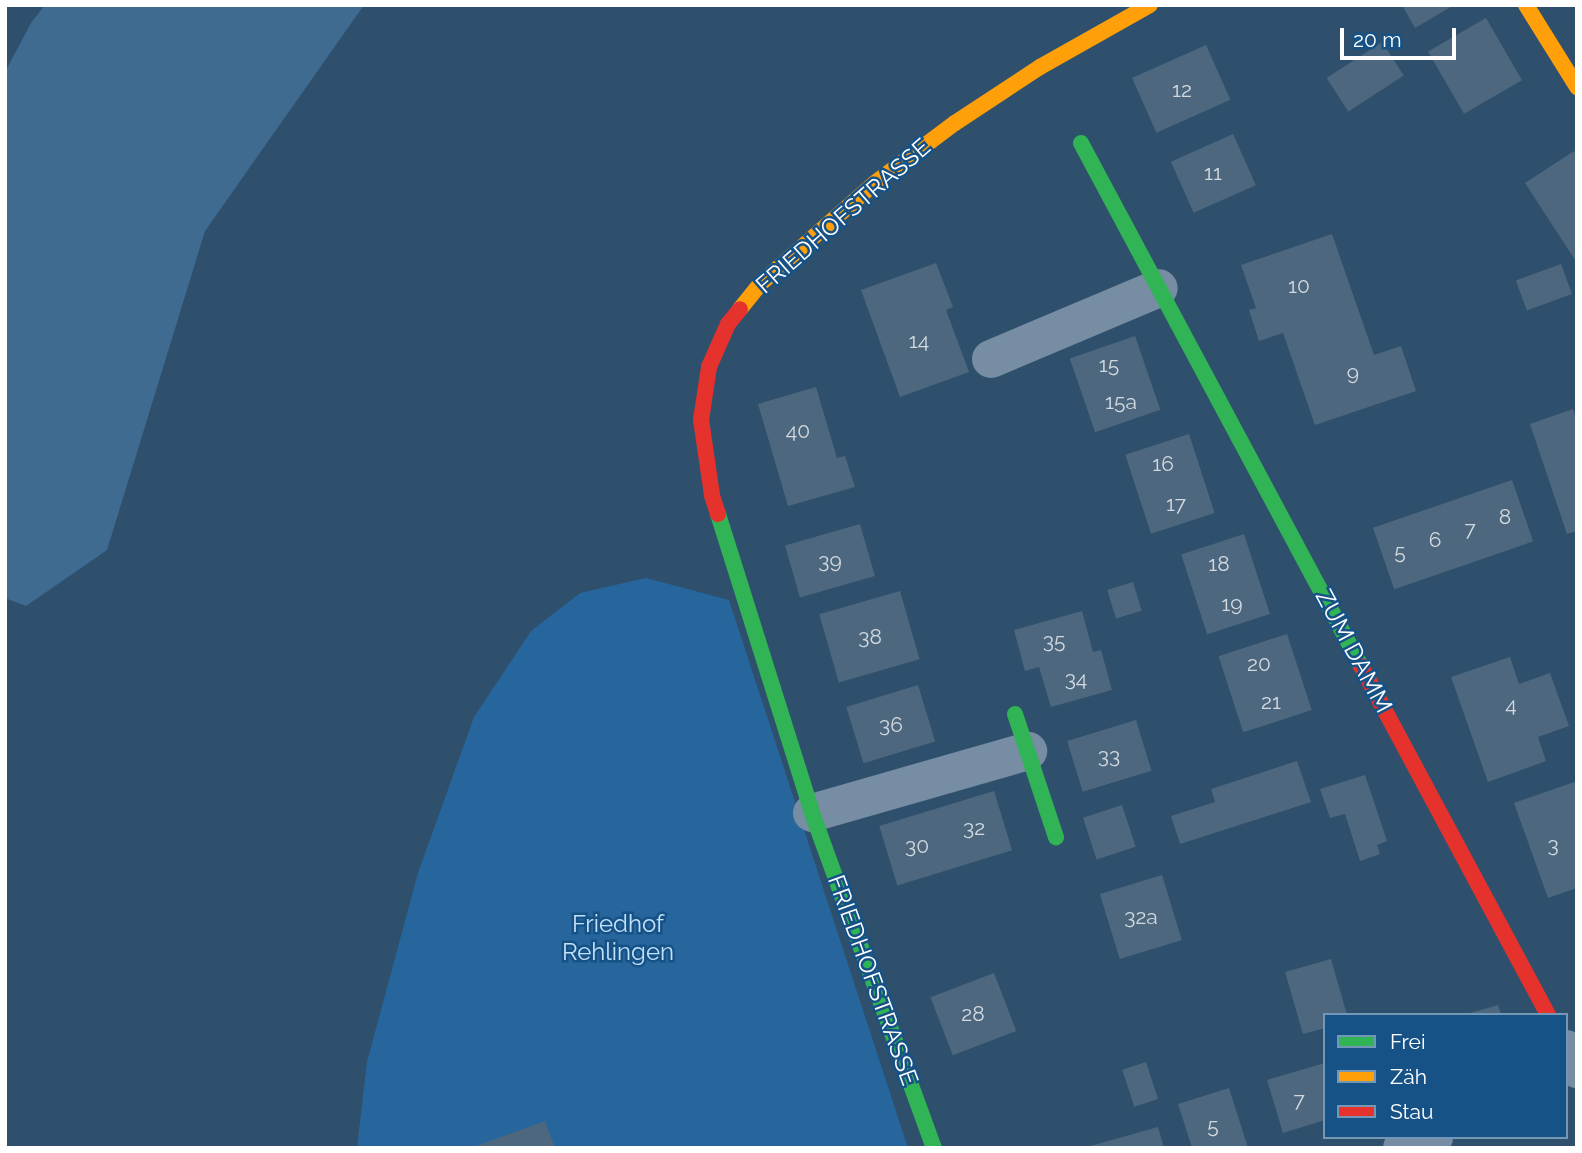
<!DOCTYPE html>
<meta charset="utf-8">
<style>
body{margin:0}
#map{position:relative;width:1582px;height:1153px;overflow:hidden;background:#2f506d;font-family:Raleway,sans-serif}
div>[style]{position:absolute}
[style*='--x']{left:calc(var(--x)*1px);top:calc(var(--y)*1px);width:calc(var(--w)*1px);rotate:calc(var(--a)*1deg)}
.green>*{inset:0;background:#26669c}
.water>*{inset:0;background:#406b91}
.building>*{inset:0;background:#4c677e;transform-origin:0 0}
.street>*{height:38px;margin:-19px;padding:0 19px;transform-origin:19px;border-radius:19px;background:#768da3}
.fast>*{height:16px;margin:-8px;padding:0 8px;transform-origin:8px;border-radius:8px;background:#30b455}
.slow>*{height:16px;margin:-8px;padding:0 8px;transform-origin:8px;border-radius:8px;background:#ff9f0a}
.jam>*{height:16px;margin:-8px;padding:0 8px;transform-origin:8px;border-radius:8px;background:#e5322d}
span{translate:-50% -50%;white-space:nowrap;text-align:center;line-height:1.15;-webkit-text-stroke:5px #165286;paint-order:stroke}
.number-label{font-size:21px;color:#d2d9df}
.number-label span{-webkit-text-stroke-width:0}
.street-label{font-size:24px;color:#fff}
.park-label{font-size:24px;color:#c1e0fa}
.frame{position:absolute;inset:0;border:7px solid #fff;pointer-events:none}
.legend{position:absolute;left:1323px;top:1013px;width:245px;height:126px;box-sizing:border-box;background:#165286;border:2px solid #7397b6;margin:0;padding:9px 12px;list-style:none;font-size:21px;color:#fff}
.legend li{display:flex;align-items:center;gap:14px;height:35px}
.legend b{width:35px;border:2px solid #7397b6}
.scale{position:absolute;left:1340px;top:28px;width:116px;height:32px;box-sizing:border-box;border:4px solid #fff;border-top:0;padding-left:9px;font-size:21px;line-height:24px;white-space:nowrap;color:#fff;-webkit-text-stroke:5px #165286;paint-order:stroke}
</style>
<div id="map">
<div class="green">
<div style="clip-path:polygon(646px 578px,729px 600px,908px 1148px,357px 1148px,367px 1062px,418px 873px,474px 717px,531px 631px,580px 593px)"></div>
</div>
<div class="water">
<div style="clip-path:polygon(45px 5px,364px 5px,205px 231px,107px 550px,26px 606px,5px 598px,5px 72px,31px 23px)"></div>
</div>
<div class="building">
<div style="clip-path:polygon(1402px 5px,1454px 5px,1415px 28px)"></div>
<div style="left:1486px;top:18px;width:72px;height:67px;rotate:60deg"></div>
<div style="left:1382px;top:42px;width:40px;height:66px;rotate:57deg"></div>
<div style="left:1206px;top:45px;width:60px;height:81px;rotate:66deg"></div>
<div style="left:1233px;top:134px;width:56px;height:68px;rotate:66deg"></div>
<div style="clip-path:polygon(1574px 151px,1577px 155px,1577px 263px,1525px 183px)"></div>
<div style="clip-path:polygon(1332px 234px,1374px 355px,1401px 346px,1416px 391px,1315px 425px,1283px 333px,1259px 341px,1249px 310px,1256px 308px,1241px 265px)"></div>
<div style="clip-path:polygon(936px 263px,953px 307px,946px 310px,969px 372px,900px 397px,861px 290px)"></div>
<div style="left:1561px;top:264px;width:32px;height:48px;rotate:70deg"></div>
<div style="left:1135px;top:336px;width:78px;height:69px;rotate:71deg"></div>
<div style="clip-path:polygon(816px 387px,837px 458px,845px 456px,855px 487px,788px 506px,758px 404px)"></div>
<div style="clip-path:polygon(1573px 409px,1577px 420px,1577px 531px,1567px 534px,1530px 424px)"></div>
<div style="left:1189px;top:434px;width:83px;height:67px;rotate:72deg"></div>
<div style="left:1512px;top:480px;width:65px;height:147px;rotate:71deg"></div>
<div style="left:860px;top:524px;width:54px;height:78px;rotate:74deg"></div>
<div style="left:1244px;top:534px;width:84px;height:66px;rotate:72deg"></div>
<div style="left:1133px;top:582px;width:30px;height:27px;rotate:73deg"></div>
<div style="left:900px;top:591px;width:71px;height:84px;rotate:74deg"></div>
<div style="clip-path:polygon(1082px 611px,1093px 652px,1101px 650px,1112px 690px,1051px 707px,1039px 667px,1025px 671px,1014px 630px)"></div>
<div style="left:1287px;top:634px;width:80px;height:72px;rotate:72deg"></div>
<div style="clip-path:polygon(1510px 657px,1519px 684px,1550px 673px,1569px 726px,1538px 737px,1546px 761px,1488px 782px,1451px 677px)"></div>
<div style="left:918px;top:685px;width:59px;height:75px;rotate:73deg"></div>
<div style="left:1136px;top:720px;width:53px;height:72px;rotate:73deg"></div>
<div style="clip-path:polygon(1297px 761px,1311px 802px,1180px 844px,1171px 816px,1215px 802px,1211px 789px)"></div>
<div style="clip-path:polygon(1365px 775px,1387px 841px,1377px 845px,1380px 854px,1360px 861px,1345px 814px,1330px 818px,1320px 789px)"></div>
<div style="clip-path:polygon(1577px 781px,1577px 888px,1548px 898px,1514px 803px)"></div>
<div style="left:994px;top:791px;width:62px;height:120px;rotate:73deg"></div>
<div style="left:1122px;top:805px;width:44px;height:41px;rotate:72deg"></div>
<div style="left:1162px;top:875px;width:68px;height:65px;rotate:73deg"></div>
<div style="clip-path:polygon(1331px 959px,1347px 1015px,1325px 1015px,1325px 1028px,1303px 1034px,1285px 972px)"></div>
<div style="left:994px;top:973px;width:62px;height:68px;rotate:69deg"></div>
<div style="clip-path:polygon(1498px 1005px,1501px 1015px,1467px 1015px,1467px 1014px)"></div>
<div style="left:1146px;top:1062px;width:39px;height:25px;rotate:72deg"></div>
<div style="clip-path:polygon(1325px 1063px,1325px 1120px,1283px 1133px,1267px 1080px)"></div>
<div style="clip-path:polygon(1229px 1088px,1248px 1148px,1192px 1148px,1178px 1104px)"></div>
<div style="clip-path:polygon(545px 1121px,555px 1148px,477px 1148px,476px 1146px)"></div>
<div style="clip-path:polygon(1158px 1127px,1164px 1148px,1087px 1148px,1087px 1147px)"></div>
</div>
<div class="street">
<div style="--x:991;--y:359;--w:182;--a:-22.9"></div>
<div style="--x:812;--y:813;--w:225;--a:-16"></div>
<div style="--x:1566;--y:1049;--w:23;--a:61"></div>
<div style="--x:1402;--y:1148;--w:34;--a:-19"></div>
</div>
<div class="fast">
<div style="--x:1081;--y:143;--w:593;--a:61.84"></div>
<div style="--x:718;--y:514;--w:313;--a:72.5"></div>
<div style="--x:812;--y:813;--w:357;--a:70"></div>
<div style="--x:1015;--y:714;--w:130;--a:71.6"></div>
</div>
<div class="slow">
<div style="--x:1526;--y:5;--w:97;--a:58.1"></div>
<div style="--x:740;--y:309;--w:32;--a:-51"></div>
<div style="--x:760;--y:284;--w:153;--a:-41.3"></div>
<div style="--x:875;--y:183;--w:100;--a:-36.9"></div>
<div style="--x:955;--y:123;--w:102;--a:-33.4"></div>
<div style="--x:1040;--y:67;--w:126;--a:-29.4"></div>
</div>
<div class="jam">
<div style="--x:718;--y:514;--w:20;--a:-108"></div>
<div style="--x:712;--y:495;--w:76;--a:-98.3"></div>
<div style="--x:701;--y:420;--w:54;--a:-81.4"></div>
<div style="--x:709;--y:367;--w:47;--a:-66.2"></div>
<div style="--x:728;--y:324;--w:19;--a:-51"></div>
<div style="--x:1361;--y:666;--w:396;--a:61.8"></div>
</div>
<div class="number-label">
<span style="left:1182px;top:90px">12</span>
<span style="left:1213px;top:173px">11</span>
<span style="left:1299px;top:286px">10</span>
<span style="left:919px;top:341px">14</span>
<span style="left:1109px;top:365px">15</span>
<span style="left:1353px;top:373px">9</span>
<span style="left:1121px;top:402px">15a</span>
<span style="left:798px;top:431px">40</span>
<span style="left:1163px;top:464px">16</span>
<span style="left:1176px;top:504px">17</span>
<span style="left:1505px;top:517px">8</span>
<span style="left:1470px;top:529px">7</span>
<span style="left:1435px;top:540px">6</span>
<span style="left:1400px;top:552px">5</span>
<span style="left:830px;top:561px">39</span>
<span style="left:1219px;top:564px">18</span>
<span style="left:1232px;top:604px">19</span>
<span style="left:870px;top:637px">38</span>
<span style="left:1054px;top:641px">35</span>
<span style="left:1259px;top:664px">20</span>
<span style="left:1076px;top:679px">34</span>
<span style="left:1271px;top:702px">21</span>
<span style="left:1511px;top:705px">4</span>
<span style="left:891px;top:725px">36</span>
<span style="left:1109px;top:756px">33</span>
<span style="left:974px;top:828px">32</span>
<span style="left:1553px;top:845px">3</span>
<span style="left:917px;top:846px">30</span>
<span style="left:1141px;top:917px">32a</span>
<span style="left:973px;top:1014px">28</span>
<span style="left:1299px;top:1100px">7</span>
<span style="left:1213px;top:1126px">5</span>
</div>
<div class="street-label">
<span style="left:843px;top:216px;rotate:-41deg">FRIEDHOFSTRASSE</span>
<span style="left:1354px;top:651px;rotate:62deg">ZUM DAMM</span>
<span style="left:873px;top:980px;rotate:70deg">FRIEDHOFSTRASSE</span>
</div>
<div class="park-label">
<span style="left:618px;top:938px">Friedhof<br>Rehlingen</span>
</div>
<div class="frame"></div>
<ul class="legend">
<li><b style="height:9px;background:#30b455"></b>Frei</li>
<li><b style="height:9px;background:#ff9f0a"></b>Zäh</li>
<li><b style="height:9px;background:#e5322d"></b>Stau</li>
</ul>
<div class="scale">20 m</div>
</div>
